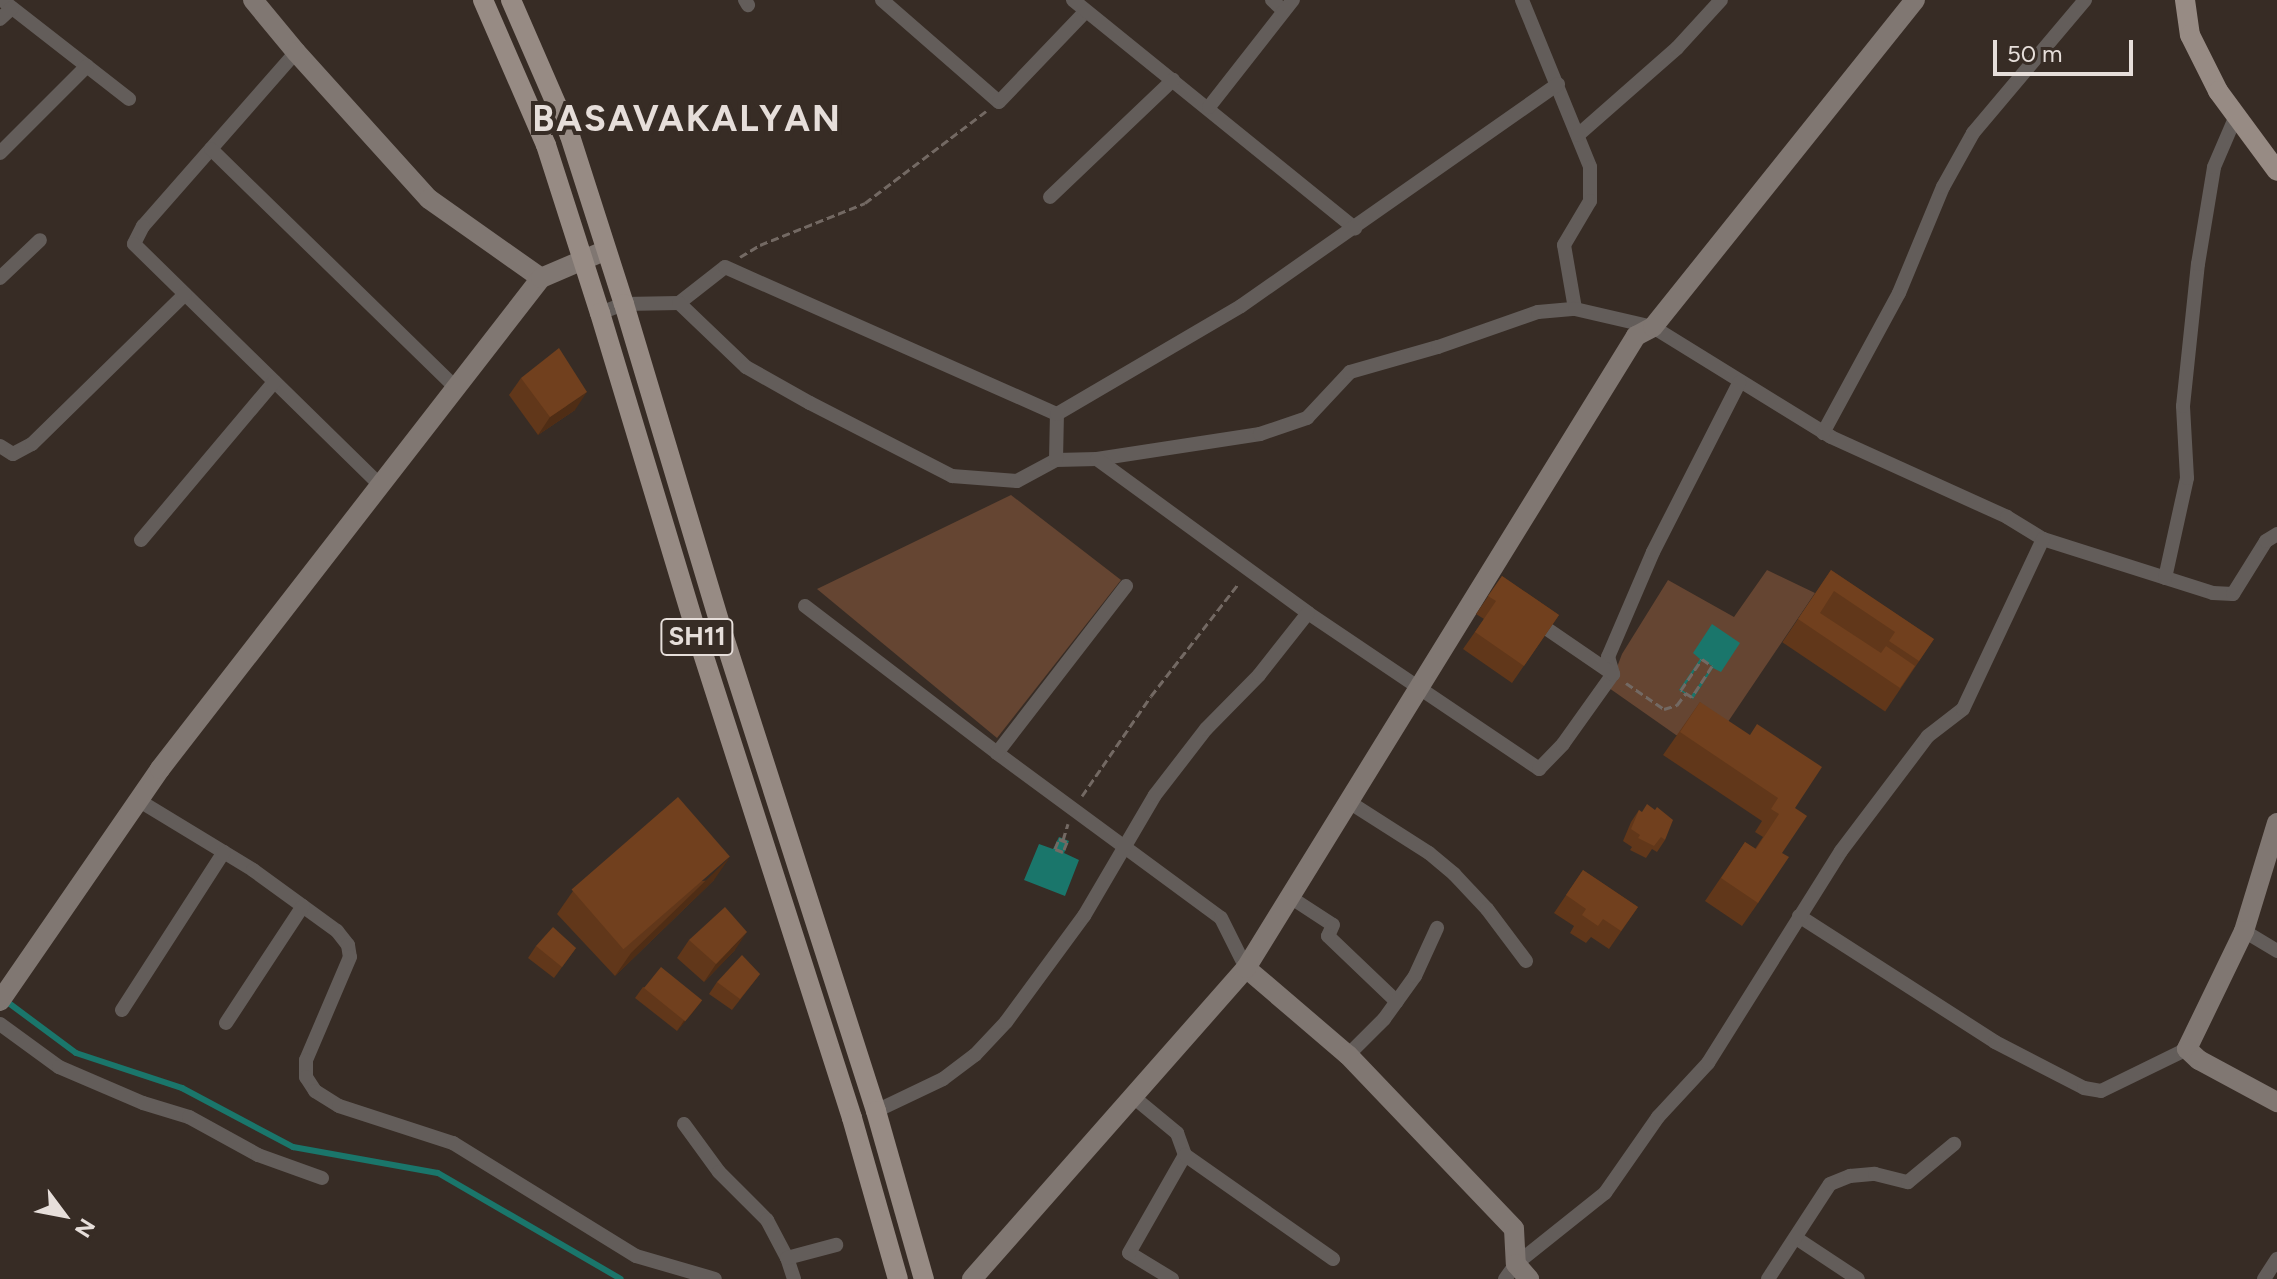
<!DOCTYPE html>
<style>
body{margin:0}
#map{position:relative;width:2277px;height:1279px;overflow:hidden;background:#372c25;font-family:Figtree,sans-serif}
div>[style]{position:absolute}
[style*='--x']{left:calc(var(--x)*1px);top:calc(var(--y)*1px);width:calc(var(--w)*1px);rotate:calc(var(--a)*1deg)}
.green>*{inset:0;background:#654532}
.water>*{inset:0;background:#1a766b}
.stream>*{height:6px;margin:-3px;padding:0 3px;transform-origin:3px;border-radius:3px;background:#1a766b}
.path>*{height:3px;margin-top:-1.5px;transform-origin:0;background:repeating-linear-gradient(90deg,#736963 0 8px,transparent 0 12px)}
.street>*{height:14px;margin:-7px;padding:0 7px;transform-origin:7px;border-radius:7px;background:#635d5a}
.secondary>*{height:20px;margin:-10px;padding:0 10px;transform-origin:10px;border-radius:10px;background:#807772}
.primary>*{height:20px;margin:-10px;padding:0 10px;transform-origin:10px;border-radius:10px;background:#978b84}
.wall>*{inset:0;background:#61371a;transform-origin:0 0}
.shaded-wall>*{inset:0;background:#4f2d15}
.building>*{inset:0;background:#71401e;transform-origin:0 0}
span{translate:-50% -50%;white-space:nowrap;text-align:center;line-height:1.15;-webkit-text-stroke:8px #372c25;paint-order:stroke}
.shield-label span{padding:2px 6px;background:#372c25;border:2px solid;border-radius:6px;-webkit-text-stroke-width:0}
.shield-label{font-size:26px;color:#e6deda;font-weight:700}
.district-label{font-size:36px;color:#e6deda;font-weight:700;letter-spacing:2px}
.north{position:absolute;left:24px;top:1175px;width:80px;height:80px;-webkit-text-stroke:6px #372c25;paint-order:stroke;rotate:122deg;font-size:22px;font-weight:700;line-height:32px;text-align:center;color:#e6deda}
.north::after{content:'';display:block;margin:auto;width:28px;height:36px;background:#e6deda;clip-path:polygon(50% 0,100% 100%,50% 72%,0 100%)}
.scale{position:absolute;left:1993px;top:40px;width:140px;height:36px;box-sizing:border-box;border:4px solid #e6deda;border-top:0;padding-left:10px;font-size:24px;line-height:28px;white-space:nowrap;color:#e6deda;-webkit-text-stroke:6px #372c25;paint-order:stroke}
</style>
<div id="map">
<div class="green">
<div style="clip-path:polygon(1011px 495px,1121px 580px,997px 738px,817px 589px)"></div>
<div style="clip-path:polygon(1767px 570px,1815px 593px,1713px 744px,1676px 735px,1609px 688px,1622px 654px,1668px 580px,1734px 617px)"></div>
</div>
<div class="water">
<div style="clip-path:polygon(evenodd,1712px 624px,1740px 643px,1721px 672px,1713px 668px,1693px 699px,1679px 690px,1700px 659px,1693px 653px,1712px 624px,1702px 660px,1712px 666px,1691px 696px,1682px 690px,1702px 660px)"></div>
<div style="clip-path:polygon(1059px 837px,1069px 841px,1064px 853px,1079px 860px,1065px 896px,1024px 880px,1039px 844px,1053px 849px)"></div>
</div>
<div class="stream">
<div style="--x:6;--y:1001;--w:87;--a:36.6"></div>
<div style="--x:76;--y:1053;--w:112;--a:18.3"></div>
<div style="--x:182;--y:1088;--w:126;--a:28"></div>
<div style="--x:293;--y:1147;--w:147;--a:10.2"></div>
<div style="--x:438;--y:1173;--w:211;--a:30.1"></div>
</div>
<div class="path">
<div style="--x:740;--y:257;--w:23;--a:-31"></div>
<div style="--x:760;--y:245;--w:113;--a:-21.8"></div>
<div style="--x:865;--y:203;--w:152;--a:-37.2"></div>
<div style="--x:1702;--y:659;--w:12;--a:35"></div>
<div style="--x:1712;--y:666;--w:37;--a:123"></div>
<div style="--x:1692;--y:697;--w:13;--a:-148"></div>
<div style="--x:1681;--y:690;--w:37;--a:-56"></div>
<div style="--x:1626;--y:683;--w:46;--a:34.4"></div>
<div style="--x:1664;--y:709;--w:14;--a:-17"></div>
<div style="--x:1677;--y:705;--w:15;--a:-53"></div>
<div style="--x:1082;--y:796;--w:121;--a:-55.4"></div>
<div style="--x:1151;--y:696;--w:143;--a:-52.1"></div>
<div style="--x:1059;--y:839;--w:9;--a:21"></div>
<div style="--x:1067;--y:842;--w:11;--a:112"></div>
<div style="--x:1063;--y:852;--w:9;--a:-159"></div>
<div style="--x:1055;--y:849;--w:11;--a:-68"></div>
<div style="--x:1063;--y:840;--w:17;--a:-73"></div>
</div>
<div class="street">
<div style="--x:2;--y:0;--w:161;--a:37.9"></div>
<div style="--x:745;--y:0;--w:6;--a:59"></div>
<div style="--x:882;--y:0;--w:155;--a:41.1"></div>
<div style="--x:999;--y:102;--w:124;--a:-46.3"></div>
<div style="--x:1073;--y:0;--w:363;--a:39"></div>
<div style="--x:1272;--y:0;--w:16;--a:43"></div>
<div style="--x:1522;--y:0;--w:180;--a:67.8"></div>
<div style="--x:1590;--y:167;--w:34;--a:90"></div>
<div style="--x:1590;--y:201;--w:51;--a:120.6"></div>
<div style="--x:1564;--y:245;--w:65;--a:80.2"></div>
<div style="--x:0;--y:19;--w:16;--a:-43"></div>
<div style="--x:296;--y:52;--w:232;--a:131.3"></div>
<div style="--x:143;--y:226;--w:20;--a:117"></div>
<div style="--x:134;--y:244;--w:344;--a:44.4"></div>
<div style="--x:1209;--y:107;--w:136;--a:-51.9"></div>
<div style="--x:1578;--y:135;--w:132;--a:-41.3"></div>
<div style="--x:1677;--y:48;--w:65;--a:-47.5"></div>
<div style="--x:211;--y:149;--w:342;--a:44.3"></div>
<div style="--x:0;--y:153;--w:123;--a:-45"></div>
<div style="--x:1050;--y:197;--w:170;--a:-43.6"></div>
<div style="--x:0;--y:278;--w:55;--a:-43.5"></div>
<div style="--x:679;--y:303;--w:58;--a:-38"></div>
<div style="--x:725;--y:267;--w:363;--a:23.9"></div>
<div style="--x:600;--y:313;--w:26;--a:-21"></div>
<div style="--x:624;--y:304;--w:55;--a:-1"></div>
<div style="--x:679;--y:303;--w:93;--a:43.7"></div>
<div style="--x:746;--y:367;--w:73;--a:29.4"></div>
<div style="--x:810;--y:403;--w:160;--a:27.2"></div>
<div style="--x:952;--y:476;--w:65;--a:4.4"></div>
<div style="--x:1017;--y:481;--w:44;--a:-28.3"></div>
<div style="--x:1056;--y:460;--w:41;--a:-1.4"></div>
<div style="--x:1097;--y:459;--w:165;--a:-8.7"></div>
<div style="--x:1260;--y:434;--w:50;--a:-18.8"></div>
<div style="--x:1307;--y:418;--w:63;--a:-46.9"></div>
<div style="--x:1350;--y:372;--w:91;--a:-15.9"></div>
<div style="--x:1438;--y:347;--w:106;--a:-19.3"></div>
<div style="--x:1538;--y:312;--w:37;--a:-5"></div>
<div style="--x:1575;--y:309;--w:80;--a:13"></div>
<div style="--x:1653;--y:327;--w:209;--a:31.7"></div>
<div style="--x:1831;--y:437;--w:193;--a:24.4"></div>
<div style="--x:2007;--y:517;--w:42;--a:31.4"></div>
<div style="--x:2043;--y:539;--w:178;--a:17.6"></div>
<div style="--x:2213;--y:593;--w:20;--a:3"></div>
<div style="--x:2233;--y:594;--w:62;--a:-58.1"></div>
<div style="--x:2266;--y:541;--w:13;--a:-32"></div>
<div style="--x:1823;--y:433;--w:159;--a:-61.5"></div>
<div style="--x:1899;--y:293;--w:115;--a:-67.5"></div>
<div style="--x:1943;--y:187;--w:62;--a:-60.9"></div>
<div style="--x:1973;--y:133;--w:174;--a:-49.9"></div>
<div style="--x:0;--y:446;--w:15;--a:32"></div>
<div style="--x:13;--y:454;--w:21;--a:-28"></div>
<div style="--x:32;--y:444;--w:214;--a:-44.4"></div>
<div style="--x:1097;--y:459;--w:261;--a:36.1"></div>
<div style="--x:1308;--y:613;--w:279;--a:34"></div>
<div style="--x:1539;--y:769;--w:35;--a:-46"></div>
<div style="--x:1563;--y:744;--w:86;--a:-54.5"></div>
<div style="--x:1613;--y:674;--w:18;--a:-106"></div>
<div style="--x:1608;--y:657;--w:114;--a:-66.8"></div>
<div style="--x:1653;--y:552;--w:190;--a:-63"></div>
<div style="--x:1056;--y:460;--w:46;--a:-88.8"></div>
<div style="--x:1057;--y:414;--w:213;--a:-30.4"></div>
<div style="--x:1241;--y:306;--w:387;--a:-35"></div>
<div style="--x:141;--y:540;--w:207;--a:-49.9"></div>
<div style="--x:2165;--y:578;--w:102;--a:-77.6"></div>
<div style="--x:2187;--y:478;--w:72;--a:-93.2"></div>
<div style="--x:2183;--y:406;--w:143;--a:-84"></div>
<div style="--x:2198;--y:264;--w:98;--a:-80.6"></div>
<div style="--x:2214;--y:167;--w:56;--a:-66.7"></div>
<div style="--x:805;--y:606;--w:242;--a:37.4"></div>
<div style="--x:997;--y:753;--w:278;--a:36.4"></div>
<div style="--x:1221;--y:918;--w:56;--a:63.4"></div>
<div style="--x:1534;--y:620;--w:96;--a:34.4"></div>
<div style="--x:997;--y:753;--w:211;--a:-52.3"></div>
<div style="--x:138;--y:800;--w:135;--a:31.3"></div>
<div style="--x:253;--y:870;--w:104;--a:36"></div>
<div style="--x:337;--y:931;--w:18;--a:52"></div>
<div style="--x:348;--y:945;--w:12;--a:81"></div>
<div style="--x:350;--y:957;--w:112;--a:113.1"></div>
<div style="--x:306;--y:1060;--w:17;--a:90"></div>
<div style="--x:306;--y:1077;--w:17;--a:57"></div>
<div style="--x:315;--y:1091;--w:28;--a:32"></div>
<div style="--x:339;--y:1106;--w:120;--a:18"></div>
<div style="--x:453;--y:1143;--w:215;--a:31.7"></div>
<div style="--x:636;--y:1256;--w:82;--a:16.2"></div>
<div style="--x:1349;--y:802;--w:95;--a:32.5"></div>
<div style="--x:1429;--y:853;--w:33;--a:40"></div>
<div style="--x:1454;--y:874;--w:48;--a:46.7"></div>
<div style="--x:1487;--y:909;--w:65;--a:53.1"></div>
<div style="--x:1290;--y:897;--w:51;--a:33.1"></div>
<div style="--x:1333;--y:925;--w:12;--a:114"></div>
<div style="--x:1328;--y:936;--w:95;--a:43.7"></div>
<div style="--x:1799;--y:916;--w:233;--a:32.7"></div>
<div style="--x:1995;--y:1042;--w:100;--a:27.3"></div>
<div style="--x:2084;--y:1088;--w:17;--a:10"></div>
<div style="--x:2101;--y:1091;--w:96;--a:-26"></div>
<div style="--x:2244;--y:931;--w:39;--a:31"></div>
<div style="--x:122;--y:1010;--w:188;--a:-57.2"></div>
<div style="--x:226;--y:1023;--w:140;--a:-56.7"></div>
<div style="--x:0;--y:1024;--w:73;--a:36.1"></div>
<div style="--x:59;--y:1067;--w:91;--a:23.2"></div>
<div style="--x:143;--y:1103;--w:48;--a:16.9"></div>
<div style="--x:189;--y:1117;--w:79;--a:28.8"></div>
<div style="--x:258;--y:1155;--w:68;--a:19.8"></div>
<div style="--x:1348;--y:1055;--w:51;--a:-45"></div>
<div style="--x:1384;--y:1019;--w:53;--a:-54.2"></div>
<div style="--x:1415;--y:976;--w:53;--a:-65.4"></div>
<div style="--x:1131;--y:1095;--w:60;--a:39.6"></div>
<div style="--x:1177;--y:1133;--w:23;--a:70"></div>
<div style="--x:876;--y:1111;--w:74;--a:-25.5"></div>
<div style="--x:943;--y:1079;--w:40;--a:-37"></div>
<div style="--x:975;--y:1055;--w:45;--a:-46.8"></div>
<div style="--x:1006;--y:1022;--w:132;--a:-53.7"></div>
<div style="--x:1084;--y:916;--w:140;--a:-59.6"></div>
<div style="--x:1155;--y:795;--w:83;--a:-52.3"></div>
<div style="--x:1206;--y:729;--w:76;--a:-45.5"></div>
<div style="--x:1259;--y:675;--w:79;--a:-51.7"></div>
<div style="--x:684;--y:1124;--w:59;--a:53.9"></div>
<div style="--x:719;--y:1172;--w:68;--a:45"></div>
<div style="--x:767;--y:1220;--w:43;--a:62.2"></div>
<div style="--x:1796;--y:1238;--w:74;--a:33.5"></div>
<div style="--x:794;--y:1279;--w:22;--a:-108"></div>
<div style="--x:787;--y:1258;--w:51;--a:-14.9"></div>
<div style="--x:1172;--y:1279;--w:50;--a:-148.8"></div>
<div style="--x:1129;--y:1253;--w:113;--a:-60.3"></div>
<div style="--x:1185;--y:1155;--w:181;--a:35.1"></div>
<div style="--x:1505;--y:1279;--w:19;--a:-54"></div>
<div style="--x:1516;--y:1264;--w:114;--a:-38.6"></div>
<div style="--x:1605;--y:1193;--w:93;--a:-55.1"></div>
<div style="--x:1658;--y:1117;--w:74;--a:-47.2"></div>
<div style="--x:1708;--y:1063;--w:250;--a:-57.9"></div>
<div style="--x:1841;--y:851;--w:144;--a:-52.9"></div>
<div style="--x:1928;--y:736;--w:44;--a:-37.6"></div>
<div style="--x:1963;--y:709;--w:188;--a:-64.8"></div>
<div style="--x:1768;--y:1279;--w:113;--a:-56.9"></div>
<div style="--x:1830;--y:1184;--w:22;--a:-22"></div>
<div style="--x:1850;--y:1176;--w:25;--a:-5"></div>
<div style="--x:1875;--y:1174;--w:34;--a:14"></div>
<div style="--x:1908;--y:1182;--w:60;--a:-39.6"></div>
<div style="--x:2264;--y:1279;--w:24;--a:-57"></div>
</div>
<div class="secondary">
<div style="--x:253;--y:0;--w:67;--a:50.4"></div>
<div style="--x:296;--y:52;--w:198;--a:47.9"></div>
<div style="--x:429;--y:199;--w:137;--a:35.2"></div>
<div style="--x:2277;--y:823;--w:113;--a:107"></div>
<div style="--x:2244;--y:931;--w:131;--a:115.8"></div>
<div style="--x:2187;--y:1049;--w:16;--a:43"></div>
<div style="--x:2199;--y:1060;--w:89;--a:28.3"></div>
<div style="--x:1246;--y:968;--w:134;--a:40.5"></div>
<div style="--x:1348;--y:1055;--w:240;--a:46.3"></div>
<div style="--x:1514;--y:1229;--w:35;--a:87"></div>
<div style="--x:1516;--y:1264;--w:20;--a:49"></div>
<div style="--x:0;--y:1001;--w:282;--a:-55.4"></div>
<div style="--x:160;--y:769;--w:621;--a:-52.19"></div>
<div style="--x:541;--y:278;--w:69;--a:-23.2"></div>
<div style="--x:972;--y:1279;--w:414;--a:-48.6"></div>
<div style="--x:1246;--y:968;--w:743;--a:-58.32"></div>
<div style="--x:1636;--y:336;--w:19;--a:-28"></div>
<div style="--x:1653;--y:327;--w:419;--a:-51.3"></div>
</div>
<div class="primary">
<div style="--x:483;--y:0;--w:158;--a:66.5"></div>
<div style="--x:546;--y:145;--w:176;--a:72.2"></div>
<div style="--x:600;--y:313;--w:339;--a:73.2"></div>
<div style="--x:698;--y:638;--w:504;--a:72.21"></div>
<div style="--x:852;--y:1118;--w:167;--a:74.1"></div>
<div style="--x:511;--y:0;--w:148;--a:66.5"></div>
<div style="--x:570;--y:136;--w:176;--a:72.2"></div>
<div style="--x:624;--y:304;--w:341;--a:73.3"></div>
<div style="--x:722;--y:631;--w:504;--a:72.21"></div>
<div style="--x:876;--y:1111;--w:175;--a:74.1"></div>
<div style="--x:2185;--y:0;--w:35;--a:82"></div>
<div style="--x:2190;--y:35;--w:63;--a:63.4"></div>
<div style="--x:2218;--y:91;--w:99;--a:53.6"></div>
</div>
<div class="wall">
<div style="clip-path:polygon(521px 378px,575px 410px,538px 435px,509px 395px)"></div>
<div style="left:1831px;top:570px;width:124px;height:87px;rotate:34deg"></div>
<div style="clip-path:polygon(1502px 576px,1559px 615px,1512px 683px,1463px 649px,1484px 619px,1476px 614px)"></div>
<div style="clip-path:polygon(1700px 702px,1795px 808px,1782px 853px,1758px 903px,1742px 926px,1705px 901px,1745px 842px,1755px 849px,1763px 837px,1755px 832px,1762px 821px,1663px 755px)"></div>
<div style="clip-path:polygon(1639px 810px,1665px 840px,1657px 852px,1652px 849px,1646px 858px,1630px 850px,1632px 847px,1623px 841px,1631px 822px)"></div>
<div style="clip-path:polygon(1583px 870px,1638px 907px,1609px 949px,1591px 937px,1586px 943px,1570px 933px,1574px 926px,1554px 913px)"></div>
<div style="clip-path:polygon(714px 880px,615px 976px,557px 914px,573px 891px)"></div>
<div style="clip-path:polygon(689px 940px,735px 950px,704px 982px,677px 958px)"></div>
<div style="clip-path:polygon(536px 946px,576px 948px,554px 978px,528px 958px)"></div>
<div style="clip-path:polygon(760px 974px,732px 1010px,709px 994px,717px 982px)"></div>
<div style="clip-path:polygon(643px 987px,702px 1000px,677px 1031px,635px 998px)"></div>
</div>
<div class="shaded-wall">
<div style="clip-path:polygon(587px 392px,575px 410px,538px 435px,550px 417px)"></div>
<div style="clip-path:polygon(730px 857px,714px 880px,615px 976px,631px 953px)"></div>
<div style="clip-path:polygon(747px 932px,735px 950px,704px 982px,716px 964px)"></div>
<div style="clip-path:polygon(702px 1000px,694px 1011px,677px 1031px,685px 1019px)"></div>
</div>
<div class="building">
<div style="clip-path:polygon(559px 348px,587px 392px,550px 417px,521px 378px)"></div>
<div style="clip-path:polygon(1831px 570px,1934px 639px,1919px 661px,1889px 641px,1895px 632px,1834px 591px,1820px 613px,1881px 653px,1886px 646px,1915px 666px,1900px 688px,1798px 619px)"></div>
<div style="clip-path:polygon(1502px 576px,1559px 615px,1524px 666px,1475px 632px,1496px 601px,1488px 596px)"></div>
<div style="clip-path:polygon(1700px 702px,1750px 735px,1757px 724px,1822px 767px,1795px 808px,1807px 816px,1782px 853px,1789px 857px,1758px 903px,1721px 878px,1745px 842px,1756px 849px,1779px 814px,1771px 809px,1778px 798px,1680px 732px)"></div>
<div style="left:678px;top:797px;width:79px;height:141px;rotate:49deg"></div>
<div style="clip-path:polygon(1647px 804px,1655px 810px,1657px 807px,1673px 820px,1665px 840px,1661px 837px,1654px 846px,1638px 838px,1640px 835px,1631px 829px,1639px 810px,1642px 812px)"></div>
<div style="clip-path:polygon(1583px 870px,1638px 907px,1621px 931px,1603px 919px,1598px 926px,1582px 915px,1586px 909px,1566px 895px)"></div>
<div style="clip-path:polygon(725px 907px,747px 932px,716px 964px,689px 940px)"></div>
<div style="clip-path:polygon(553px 927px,576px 948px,562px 967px,536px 946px)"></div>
<div style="clip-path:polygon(742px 955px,760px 974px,740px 999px,717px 982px)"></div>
<div style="left:661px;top:967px;width:53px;height:27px;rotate:39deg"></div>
</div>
<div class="shield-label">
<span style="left:697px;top:637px">SH11</span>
</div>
<div class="district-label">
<span style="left:687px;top:119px">BASAVAKALYAN</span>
</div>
<div class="north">N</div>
<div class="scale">50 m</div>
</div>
